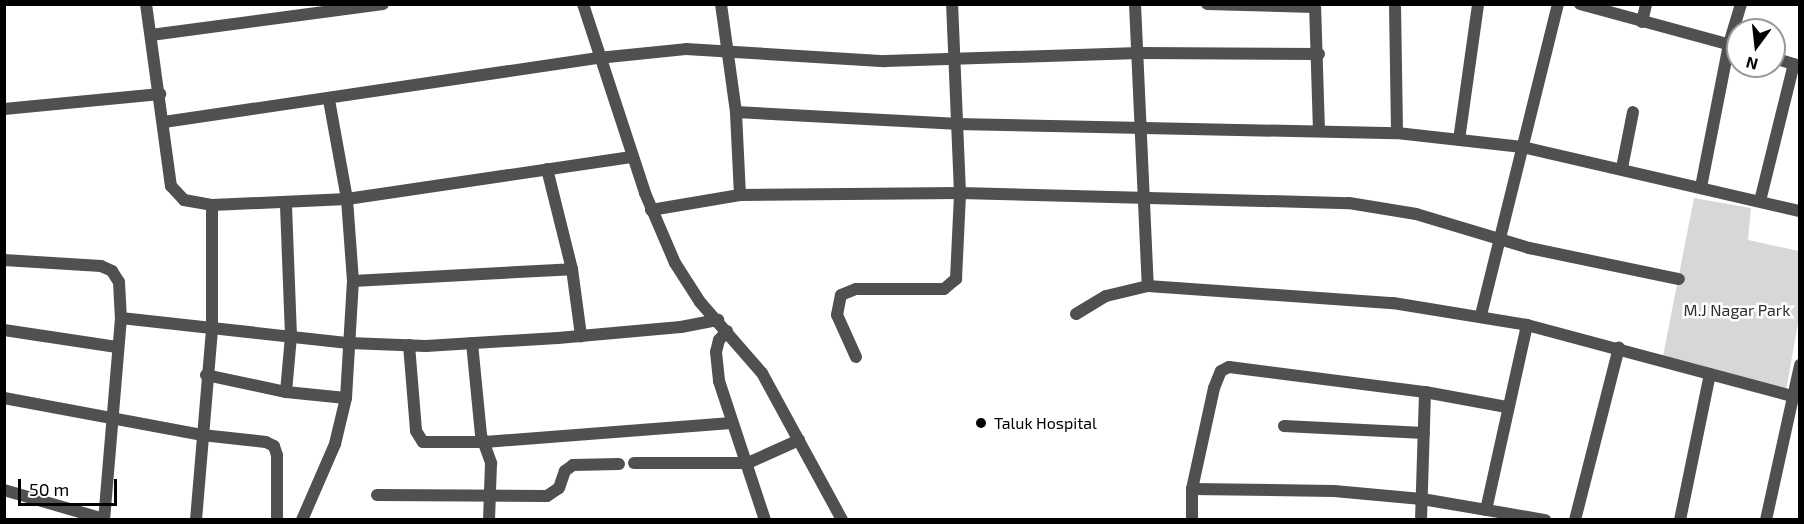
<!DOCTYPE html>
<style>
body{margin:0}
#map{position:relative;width:1804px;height:524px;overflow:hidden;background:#fff;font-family:"Exo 2",sans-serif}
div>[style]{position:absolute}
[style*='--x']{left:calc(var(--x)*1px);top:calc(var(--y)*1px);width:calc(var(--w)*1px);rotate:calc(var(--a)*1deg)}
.green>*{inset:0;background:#d7d7d7}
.street>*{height:12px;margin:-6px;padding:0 6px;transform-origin:6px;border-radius:6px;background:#505050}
.dots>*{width:16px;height:16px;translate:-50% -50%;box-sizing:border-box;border:3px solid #fff;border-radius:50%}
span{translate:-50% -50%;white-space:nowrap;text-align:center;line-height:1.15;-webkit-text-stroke:5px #fff;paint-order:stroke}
.park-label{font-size:16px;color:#2e2e2e}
.poi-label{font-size:16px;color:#000}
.left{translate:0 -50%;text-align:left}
.frame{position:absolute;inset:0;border:6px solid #000;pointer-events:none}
.north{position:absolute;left:1726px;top:18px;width:60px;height:60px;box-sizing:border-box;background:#fff;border:2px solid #999;border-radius:50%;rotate:195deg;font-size:16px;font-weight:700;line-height:24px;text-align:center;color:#000}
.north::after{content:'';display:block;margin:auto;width:21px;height:27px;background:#000;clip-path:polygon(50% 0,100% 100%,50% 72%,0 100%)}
.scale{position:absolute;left:18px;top:479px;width:99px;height:27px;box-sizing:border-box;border:3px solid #000;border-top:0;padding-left:8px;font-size:18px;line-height:21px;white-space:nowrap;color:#000;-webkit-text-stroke:4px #fff;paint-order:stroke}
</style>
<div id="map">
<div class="green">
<div style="clip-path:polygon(1694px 198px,1751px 208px,1748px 240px,1799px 251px,1799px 317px,1786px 391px,1663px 356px)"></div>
</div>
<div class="street">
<div style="--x:146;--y:4;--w:184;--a:82.2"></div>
<div style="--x:171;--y:186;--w:19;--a:47"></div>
<div style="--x:184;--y:200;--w:28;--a:10"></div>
<div style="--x:212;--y:205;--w:135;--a:-2.5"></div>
<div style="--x:347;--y:199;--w:289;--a:-8.4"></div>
<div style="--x:583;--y:4;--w:199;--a:71.8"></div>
<div style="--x:645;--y:193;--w:76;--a:66.8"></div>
<div style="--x:675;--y:263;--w:46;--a:57.3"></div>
<div style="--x:700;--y:302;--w:94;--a:48.9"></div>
<div style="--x:762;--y:373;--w:167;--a:61.4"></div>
<div style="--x:721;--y:4;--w:109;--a:82.1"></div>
<div style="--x:1135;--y:4;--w:282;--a:87.4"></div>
<div style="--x:1207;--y:4;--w:108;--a:1.6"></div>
<div style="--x:1315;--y:4;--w:126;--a:88.2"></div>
<div style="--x:1395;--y:4;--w:129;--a:89.1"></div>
<div style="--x:1580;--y:4;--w:164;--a:15.2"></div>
<div style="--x:1642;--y:22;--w:18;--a:-77"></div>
<div style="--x:151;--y:35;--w:234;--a:-7.6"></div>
<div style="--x:1774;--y:58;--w:27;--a:17"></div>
<div style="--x:4;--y:109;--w:157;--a:-5.5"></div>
<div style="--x:164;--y:122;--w:439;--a:-8.4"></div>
<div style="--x:598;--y:58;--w:88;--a:-5.8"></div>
<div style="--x:686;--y:49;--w:199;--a:3.5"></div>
<div style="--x:885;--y:61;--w:254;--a:-1.8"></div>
<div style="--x:1139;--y:53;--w:180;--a:0.3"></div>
<div style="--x:1459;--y:140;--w:137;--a:-82"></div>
<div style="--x:1622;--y:168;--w:57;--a:-78.9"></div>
<div style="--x:547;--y:169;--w:103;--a:76"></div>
<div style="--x:572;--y:269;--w:68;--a:82.3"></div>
<div style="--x:1701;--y:187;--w:146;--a:-78.9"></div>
<div style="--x:1729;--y:44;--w:42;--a:-73.3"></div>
<div style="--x:740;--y:195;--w:83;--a:-92.8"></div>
<div style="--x:736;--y:112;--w:219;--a:3.1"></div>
<div style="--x:955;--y:124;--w:442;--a:1.2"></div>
<div style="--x:1397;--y:133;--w:126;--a:6.4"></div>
<div style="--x:1522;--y:147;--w:285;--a:13"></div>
<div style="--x:1760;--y:201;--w:141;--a:-76.1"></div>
<div style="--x:651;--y:210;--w:90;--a:-9.6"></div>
<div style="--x:740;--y:195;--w:220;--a:-0.5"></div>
<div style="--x:960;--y:193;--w:389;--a:1.5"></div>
<div style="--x:1349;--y:203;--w:68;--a:9.3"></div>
<div style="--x:1416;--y:214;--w:118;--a:16.7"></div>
<div style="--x:1529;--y:248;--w:153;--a:11.7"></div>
<div style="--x:4;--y:260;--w:97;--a:3.5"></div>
<div style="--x:101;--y:266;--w:12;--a:24"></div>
<div style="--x:112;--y:271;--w:13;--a:58"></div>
<div style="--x:119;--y:282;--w:36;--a:87"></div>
<div style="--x:121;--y:318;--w:203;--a:94.8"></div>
<div style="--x:353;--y:281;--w:219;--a:-3.1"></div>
<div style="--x:1076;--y:314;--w:35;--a:-31"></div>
<div style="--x:1106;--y:296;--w:43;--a:-13.4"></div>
<div style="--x:1148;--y:286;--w:246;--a:4"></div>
<div style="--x:1393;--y:303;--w:136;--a:9.3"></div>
<div style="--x:1527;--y:325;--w:283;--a:15"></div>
<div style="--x:1481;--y:315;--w:320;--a:-76.1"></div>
<div style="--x:121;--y:318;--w:229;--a:6.3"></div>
<div style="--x:349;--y:343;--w:77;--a:2.2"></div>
<div style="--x:426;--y:346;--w:132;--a:-3.5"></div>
<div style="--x:558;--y:338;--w:123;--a:-5.1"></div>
<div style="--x:681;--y:327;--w:38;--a:-11"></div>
<div style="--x:4;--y:330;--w:114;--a:8.6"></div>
<div style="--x:727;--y:331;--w:12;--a:132"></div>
<div style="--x:719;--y:340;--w:12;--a:104"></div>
<div style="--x:716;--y:352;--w:29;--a:84"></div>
<div style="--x:719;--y:381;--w:146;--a:71.7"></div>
<div style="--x:472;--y:343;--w:92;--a:84.4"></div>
<div style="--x:481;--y:435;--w:30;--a:70"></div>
<div style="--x:491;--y:463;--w:57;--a:92"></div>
<div style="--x:409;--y:345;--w:86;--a:85.3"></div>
<div style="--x:416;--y:431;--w:13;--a:58"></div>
<div style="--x:423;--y:442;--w:62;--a:0"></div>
<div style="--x:485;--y:442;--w:247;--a:-4.4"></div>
<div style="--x:856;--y:357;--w:46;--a:-114.3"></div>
<div style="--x:837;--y:315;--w:20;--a:-79"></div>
<div style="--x:841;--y:295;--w:16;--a:-22"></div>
<div style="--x:856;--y:289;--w:88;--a:0"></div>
<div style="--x:944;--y:289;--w:16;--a:-40"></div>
<div style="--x:956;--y:279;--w:86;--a:-87.3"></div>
<div style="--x:960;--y:193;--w:189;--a:-92.4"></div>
<div style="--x:206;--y:375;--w:82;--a:12"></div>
<div style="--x:286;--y:392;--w:60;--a:5.7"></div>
<div style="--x:286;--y:392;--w:56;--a:-84.9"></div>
<div style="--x:291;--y:336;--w:132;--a:-92.2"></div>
<div style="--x:4;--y:398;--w:201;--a:10.6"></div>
<div style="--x:202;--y:435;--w:64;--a:6.2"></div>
<div style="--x:266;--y:442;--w:9;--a:27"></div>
<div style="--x:274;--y:446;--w:9;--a:72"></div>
<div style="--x:277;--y:455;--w:65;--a:90"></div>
<div style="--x:1284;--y:426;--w:140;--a:2.9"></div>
<div style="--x:634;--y:463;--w:114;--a:0"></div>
<div style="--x:748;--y:463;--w:56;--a:-24.3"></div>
<div style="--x:1192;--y:489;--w:142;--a:0.8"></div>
<div style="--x:1334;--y:491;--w:88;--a:5.2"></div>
<div style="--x:1422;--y:499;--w:125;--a:9.7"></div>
<div style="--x:4;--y:490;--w:104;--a:16.2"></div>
<div style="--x:377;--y:495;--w:170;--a:0.3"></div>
<div style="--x:547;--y:496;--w:14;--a:-34"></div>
<div style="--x:559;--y:488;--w:18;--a:-71"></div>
<div style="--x:565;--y:471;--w:10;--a:-37"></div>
<div style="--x:573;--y:465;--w:46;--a:-1.2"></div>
<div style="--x:1486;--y:510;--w:189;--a:-77.5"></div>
<div style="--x:196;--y:520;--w:191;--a:-85.2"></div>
<div style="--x:212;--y:330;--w:125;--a:-90"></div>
<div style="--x:302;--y:520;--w:83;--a:-66.5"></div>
<div style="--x:335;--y:444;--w:47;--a:-76.6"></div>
<div style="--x:346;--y:398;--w:117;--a:-86.6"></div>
<div style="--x:353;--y:281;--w:82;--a:-94.2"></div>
<div style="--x:347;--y:199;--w:101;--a:-100.3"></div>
<div style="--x:1192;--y:520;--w:31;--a:-90"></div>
<div style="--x:1192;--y:489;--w:103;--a:-77.7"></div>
<div style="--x:1214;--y:388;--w:18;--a:-68"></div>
<div style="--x:1221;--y:371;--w:9;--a:-27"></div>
<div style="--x:1229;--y:367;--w:198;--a:7.3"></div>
<div style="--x:1425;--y:392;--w:83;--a:10.4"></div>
<div style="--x:1421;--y:520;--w:128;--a:-88.2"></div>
<div style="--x:1575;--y:520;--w:178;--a:-75.7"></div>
<div style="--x:1680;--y:520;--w:149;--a:-78.4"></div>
<div style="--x:1766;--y:520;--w:159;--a:-77.6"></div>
</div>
<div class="dots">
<div style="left:981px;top:423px;background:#000"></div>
</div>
<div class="park-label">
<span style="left:1737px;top:310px">M.J Nagar Park</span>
</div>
<div class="poi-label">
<span class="left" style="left:994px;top:423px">Taluk Hospital</span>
</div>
<div class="frame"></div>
<div class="north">N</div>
<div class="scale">50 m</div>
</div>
